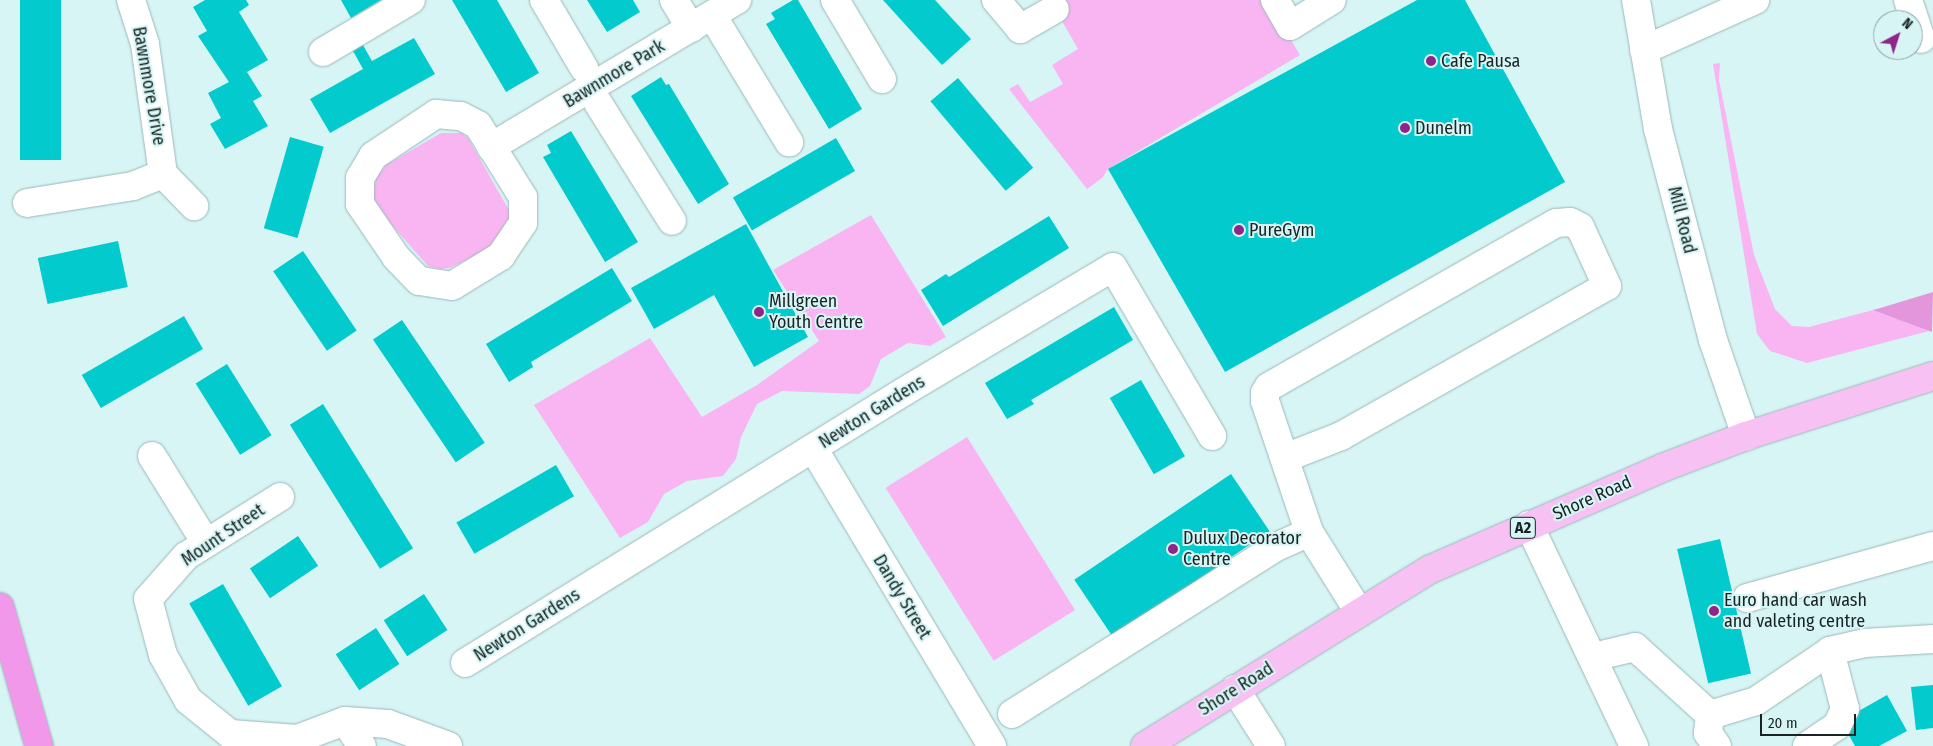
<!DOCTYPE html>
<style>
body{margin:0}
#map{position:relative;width:1933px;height:746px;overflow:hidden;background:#d8f5f5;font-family:"Fira Sans Condensed",sans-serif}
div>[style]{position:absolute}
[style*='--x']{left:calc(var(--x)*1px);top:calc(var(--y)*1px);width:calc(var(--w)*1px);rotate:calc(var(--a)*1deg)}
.green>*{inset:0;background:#f8b5f2;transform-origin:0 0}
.forest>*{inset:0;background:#e496dd}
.building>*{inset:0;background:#02cacd;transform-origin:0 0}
.roads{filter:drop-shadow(0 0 1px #9bb7b7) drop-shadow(0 0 1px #9bb7b7)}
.minor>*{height:28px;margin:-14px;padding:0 14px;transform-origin:14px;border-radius:14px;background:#fff}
.major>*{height:28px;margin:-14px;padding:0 14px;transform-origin:14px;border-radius:14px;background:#f7c1f3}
.highway>*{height:28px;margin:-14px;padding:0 14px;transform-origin:14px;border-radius:14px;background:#f298eb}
.dots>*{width:14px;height:14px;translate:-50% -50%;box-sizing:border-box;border:2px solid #d8f5f5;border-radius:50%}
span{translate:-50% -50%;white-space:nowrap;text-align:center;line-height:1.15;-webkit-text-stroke:4px #d8f5f5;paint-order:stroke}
.shield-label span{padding:1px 4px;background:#d8f5f5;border:1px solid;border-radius:4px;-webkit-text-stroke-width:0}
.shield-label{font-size:16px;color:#192424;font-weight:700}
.poi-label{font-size:18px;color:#192424}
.left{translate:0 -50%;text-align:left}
.street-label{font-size:18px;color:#192424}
.north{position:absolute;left:1873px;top:10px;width:50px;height:50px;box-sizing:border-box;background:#d8f5f5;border:1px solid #8ca1a1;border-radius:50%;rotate:40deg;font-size:14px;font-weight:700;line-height:20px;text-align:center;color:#192424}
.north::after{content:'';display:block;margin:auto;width:18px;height:22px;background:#8e258a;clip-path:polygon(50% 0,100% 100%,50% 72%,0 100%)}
.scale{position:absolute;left:1760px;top:714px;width:96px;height:22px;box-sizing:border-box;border:2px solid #192424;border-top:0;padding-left:6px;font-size:15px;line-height:18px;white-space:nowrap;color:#192424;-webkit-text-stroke:4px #d8f5f5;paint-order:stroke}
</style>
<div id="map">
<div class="green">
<div style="clip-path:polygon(1050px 0,1267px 0,1300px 55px,1108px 169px,1102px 178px,1087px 189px,1009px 89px,1018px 84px,1030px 102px,1063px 84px,1052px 65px,1078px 49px)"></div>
<div style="clip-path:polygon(1720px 63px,1719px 80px,1754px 255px,1775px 309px,1792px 326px,1809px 327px,1877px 309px,1929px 331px,1807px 363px,1770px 351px,1757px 334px,1713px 64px)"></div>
<div style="clip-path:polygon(441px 133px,461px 133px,468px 138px,510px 212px,506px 234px,500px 243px,450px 268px,440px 269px,428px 266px,376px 207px,371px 197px,377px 176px,386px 165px)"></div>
<div style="clip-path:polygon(871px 215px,946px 337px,930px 346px,908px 343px,881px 359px,870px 386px,859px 394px,782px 391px,757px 404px,741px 437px,736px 459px,723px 476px,687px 481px,664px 494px,648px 522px,620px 538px,534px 405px,650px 338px,702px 417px,757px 385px,819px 341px,773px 270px)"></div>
<div style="left:967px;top:437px;width:204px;height:96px;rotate:58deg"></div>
</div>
<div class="forest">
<div style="clip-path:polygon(1933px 292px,1932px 332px,1873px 310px,1877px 309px)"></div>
</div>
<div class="building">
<div style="left:20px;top:0;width:41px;height:160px"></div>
<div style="clip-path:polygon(205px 0,246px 0,249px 5px,239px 12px,268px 60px,247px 72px,262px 96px,253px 101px,268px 126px,225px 149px,210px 124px,221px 118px,208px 93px,229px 82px,198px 36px,207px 31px,193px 7px)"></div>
<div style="clip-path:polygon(341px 0,381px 0,351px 18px)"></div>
<div style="clip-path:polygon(452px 0,497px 0,539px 73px,506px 92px)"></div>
<div style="clip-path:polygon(587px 0,633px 0,640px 12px,607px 32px)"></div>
<div style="clip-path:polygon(793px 0,798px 0,862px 109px,829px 129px,766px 24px,775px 19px,771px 13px)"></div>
<div style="clip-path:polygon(883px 0,935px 0,971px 39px,942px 65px)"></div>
<div style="clip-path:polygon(1417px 0,1465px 0,1565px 182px,1225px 372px,1108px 169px)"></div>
<div style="clip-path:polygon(414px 38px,435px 74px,330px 133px,310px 99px,363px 69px,353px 51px,363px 45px,372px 61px)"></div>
<div style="clip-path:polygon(661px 77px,666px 85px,669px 84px,729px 184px,698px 204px,631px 96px)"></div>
<div style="left:958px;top:78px;width:117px;height:36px;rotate:50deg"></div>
<div style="clip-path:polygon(571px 131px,638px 242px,605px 262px,543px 157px,551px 153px,547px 145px)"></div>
<div style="left:290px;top:137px;width:35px;height:95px;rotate:16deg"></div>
<div style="left:836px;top:138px;width:38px;height:119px;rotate:60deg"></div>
<div style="clip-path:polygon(1049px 216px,1069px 248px,943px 326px,921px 290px,946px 274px,949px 277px)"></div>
<div style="clip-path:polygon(746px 224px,808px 337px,754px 367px,714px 295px,654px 329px,631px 288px)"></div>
<div style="left:118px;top:241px;width:47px;height:82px;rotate:78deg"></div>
<div style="left:303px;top:251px;width:96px;height:36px;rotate:56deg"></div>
<div style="clip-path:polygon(612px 268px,632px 301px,531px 362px,533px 367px,509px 382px,486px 344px)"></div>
<div style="clip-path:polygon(1114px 307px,1133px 340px,1031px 400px,1034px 404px,1007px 419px,985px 383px)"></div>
<div style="left:184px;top:316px;width:38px;height:118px;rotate:60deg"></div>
<div style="left:402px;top:320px;width:148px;height:35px;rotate:56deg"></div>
<div style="left:227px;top:364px;width:84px;height:37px;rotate:58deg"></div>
<div style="left:1141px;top:380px;width:88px;height:36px;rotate:60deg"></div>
<div style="left:323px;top:404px;width:170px;height:39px;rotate:58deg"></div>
<div style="left:556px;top:465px;width:36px;height:115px;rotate:60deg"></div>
<div style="left:1231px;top:474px;width:69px;height:189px;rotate:56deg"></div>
<div style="left:298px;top:536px;width:36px;height:58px;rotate:56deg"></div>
<div style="left:1720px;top:539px;width:138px;height:44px;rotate:77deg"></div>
<div style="left:223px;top:584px;width:118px;height:39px;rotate:60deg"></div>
<div style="left:424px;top:594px;width:43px;height:48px;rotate:57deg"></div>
<div style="left:376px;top:628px;width:43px;height:48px;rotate:57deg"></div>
<div style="clip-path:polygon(1933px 685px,1933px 728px,1916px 730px,1911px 687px)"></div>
<div style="clip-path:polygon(1887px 695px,1907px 731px,1879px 746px,1855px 746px,1841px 721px)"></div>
</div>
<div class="roads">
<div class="minor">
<div style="--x:544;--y:0;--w:79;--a:59.5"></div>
<div style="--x:674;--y:0;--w:33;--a:59"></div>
<div style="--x:835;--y:0;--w:92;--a:59.3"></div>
<div style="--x:996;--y:0;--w:38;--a:50"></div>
<div style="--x:1020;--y:29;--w:40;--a:-29.7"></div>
<div style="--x:1275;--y:0;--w:30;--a:60"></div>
<div style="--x:1290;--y:26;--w:49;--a:-31.8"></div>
<div style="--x:1636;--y:0;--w:131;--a:80.3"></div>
<div style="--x:1658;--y:129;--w:218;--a:75.4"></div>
<div style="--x:1713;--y:340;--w:102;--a:71"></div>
<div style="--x:1908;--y:0;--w:41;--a:71.6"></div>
<div style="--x:712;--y:15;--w:149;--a:58.8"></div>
<div style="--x:1644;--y:50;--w:122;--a:-24.2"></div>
<div style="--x:323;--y:52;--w:102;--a:-30.6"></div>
<div style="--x:598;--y:103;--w:139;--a:57.9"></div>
<div style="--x:436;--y:114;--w:25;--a:5"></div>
<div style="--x:461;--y:116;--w:19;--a:28"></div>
<div style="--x:478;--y:125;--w:85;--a:58"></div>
<div style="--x:523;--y:197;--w:26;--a:90"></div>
<div style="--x:523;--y:223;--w:40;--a:124"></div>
<div style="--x:501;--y:256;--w:57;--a:148.5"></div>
<div style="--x:452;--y:286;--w:33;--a:-171"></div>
<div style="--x:419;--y:281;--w:33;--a:-134"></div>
<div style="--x:396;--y:257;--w:64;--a:-124.2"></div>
<div style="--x:360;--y:204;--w:26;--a:-90"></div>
<div style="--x:360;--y:178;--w:26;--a:-59"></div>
<div style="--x:373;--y:156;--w:76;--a:-33.7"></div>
<div style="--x:491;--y:147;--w:287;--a:-30.9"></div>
<div style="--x:163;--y:174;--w:45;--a:45.9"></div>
<div style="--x:27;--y:203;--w:107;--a:-9.1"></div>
<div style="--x:133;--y:186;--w:32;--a:-22"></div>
<div style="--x:163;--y:174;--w:131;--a:-97.9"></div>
<div style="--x:145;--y:44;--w:46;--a:-107.7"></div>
<div style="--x:813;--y:448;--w:348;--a:59"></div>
<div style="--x:152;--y:456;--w:102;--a:58.2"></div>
<div style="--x:1285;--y:458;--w:60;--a:-21.4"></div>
<div style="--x:1341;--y:436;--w:305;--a:-29.4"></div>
<div style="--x:1607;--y:286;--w:65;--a:-114.6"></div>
<div style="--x:1580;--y:227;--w:11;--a:-153"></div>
<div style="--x:1570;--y:222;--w:14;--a:176"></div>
<div style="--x:1556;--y:223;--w:331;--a:150.3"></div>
<div style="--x:1269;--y:387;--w:7;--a:124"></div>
<div style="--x:1265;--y:393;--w:8;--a:90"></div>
<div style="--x:1265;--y:401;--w:138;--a:71.4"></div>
<div style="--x:1309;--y:532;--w:94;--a:58"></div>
<div style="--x:280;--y:497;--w:111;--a:147.9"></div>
<div style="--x:186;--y:556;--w:57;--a:131.5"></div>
<div style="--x:148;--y:599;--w:58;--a:75"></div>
<div style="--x:163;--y:655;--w:51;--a:60.9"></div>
<div style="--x:188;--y:700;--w:54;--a:39"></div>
<div style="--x:230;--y:734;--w:67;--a:4.3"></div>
<div style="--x:297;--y:739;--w:51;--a:-20.6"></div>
<div style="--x:345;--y:721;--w:43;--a:4"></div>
<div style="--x:388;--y:724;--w:64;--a:20.1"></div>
<div style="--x:1529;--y:525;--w:245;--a:64.6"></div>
<div style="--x:1747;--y:598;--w:193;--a:-15.6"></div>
<div style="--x:1593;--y:657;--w:43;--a:-13.4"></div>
<div style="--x:1635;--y:647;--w:101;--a:42.2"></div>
<div style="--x:465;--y:663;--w:517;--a:-31.72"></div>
<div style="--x:905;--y:391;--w:242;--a:-30.8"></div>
<div style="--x:1113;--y:267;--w:196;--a:59.6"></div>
<div style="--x:1235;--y:689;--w:67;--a:57.7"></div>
<div style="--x:1012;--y:714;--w:312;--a:-32.3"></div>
<div style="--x:1276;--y:547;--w:36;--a:-24"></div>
<div style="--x:345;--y:721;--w:30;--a:56"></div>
<div style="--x:1717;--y:746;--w:16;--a:-125"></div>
<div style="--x:1708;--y:733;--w:18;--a:-84"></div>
<div style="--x:1710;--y:715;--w:48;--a:-16.9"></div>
<div style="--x:1756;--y:701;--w:89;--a:-34"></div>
<div style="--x:1830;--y:651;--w:36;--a:-13"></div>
<div style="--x:1865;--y:643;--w:68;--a:-3.4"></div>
<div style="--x:1807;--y:746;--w:36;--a:-34"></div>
<div style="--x:1837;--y:726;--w:19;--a:-65"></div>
<div style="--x:1845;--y:709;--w:60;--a:-104.5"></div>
</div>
<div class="major">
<div style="--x:1145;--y:746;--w:336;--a:-31.8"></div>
<div style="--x:1431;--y:569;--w:252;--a:-23.6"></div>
<div style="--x:1662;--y:468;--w:90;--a:-20.9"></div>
<div style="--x:1746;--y:436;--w:196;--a:-17.8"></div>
</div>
<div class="highway">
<div style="--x:0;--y:607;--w:144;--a:74.3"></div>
</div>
</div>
<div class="dots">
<div style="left:1431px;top:61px;background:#8e258a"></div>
<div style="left:1405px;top:128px;background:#8e258a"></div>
<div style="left:1239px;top:230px;background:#8e258a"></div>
<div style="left:759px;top:312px;background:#8e258a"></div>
<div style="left:1173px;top:549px;background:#8e258a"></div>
<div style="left:1714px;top:611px;background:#8e258a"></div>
</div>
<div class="shield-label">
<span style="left:1523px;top:528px">A2</span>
</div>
<div class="poi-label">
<span class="left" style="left:1441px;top:61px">Cafe Pausa</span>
<span class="left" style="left:1415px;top:128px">Dunelm</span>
<span class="left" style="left:1249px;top:230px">PureGym</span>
<span class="left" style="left:769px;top:312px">Millgreen<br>Youth Centre</span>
<span class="left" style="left:1183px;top:549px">Dulux Decorator<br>Centre</span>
<span class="left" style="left:1724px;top:611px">Euro hand car wash<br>and valeting centre</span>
</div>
<div class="street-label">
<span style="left:614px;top:74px;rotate:-31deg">Bawnmore Park</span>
<span style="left:149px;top:86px;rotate:80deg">Bawnmore Drive</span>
<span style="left:1682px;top:220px;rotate:76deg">Mill Road</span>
<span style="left:872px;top:412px;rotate:-32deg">Newton Gardens</span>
<span style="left:1592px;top:498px;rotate:-24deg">Shore Road</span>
<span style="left:223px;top:535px;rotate:-34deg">Mount Street</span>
<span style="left:902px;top:597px;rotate:59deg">Dandy Street</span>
<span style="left:527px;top:625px;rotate:-32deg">Newton Gardens</span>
<span style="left:1236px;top:689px;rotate:-32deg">Shore Road</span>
</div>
<div class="north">N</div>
<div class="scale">20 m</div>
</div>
